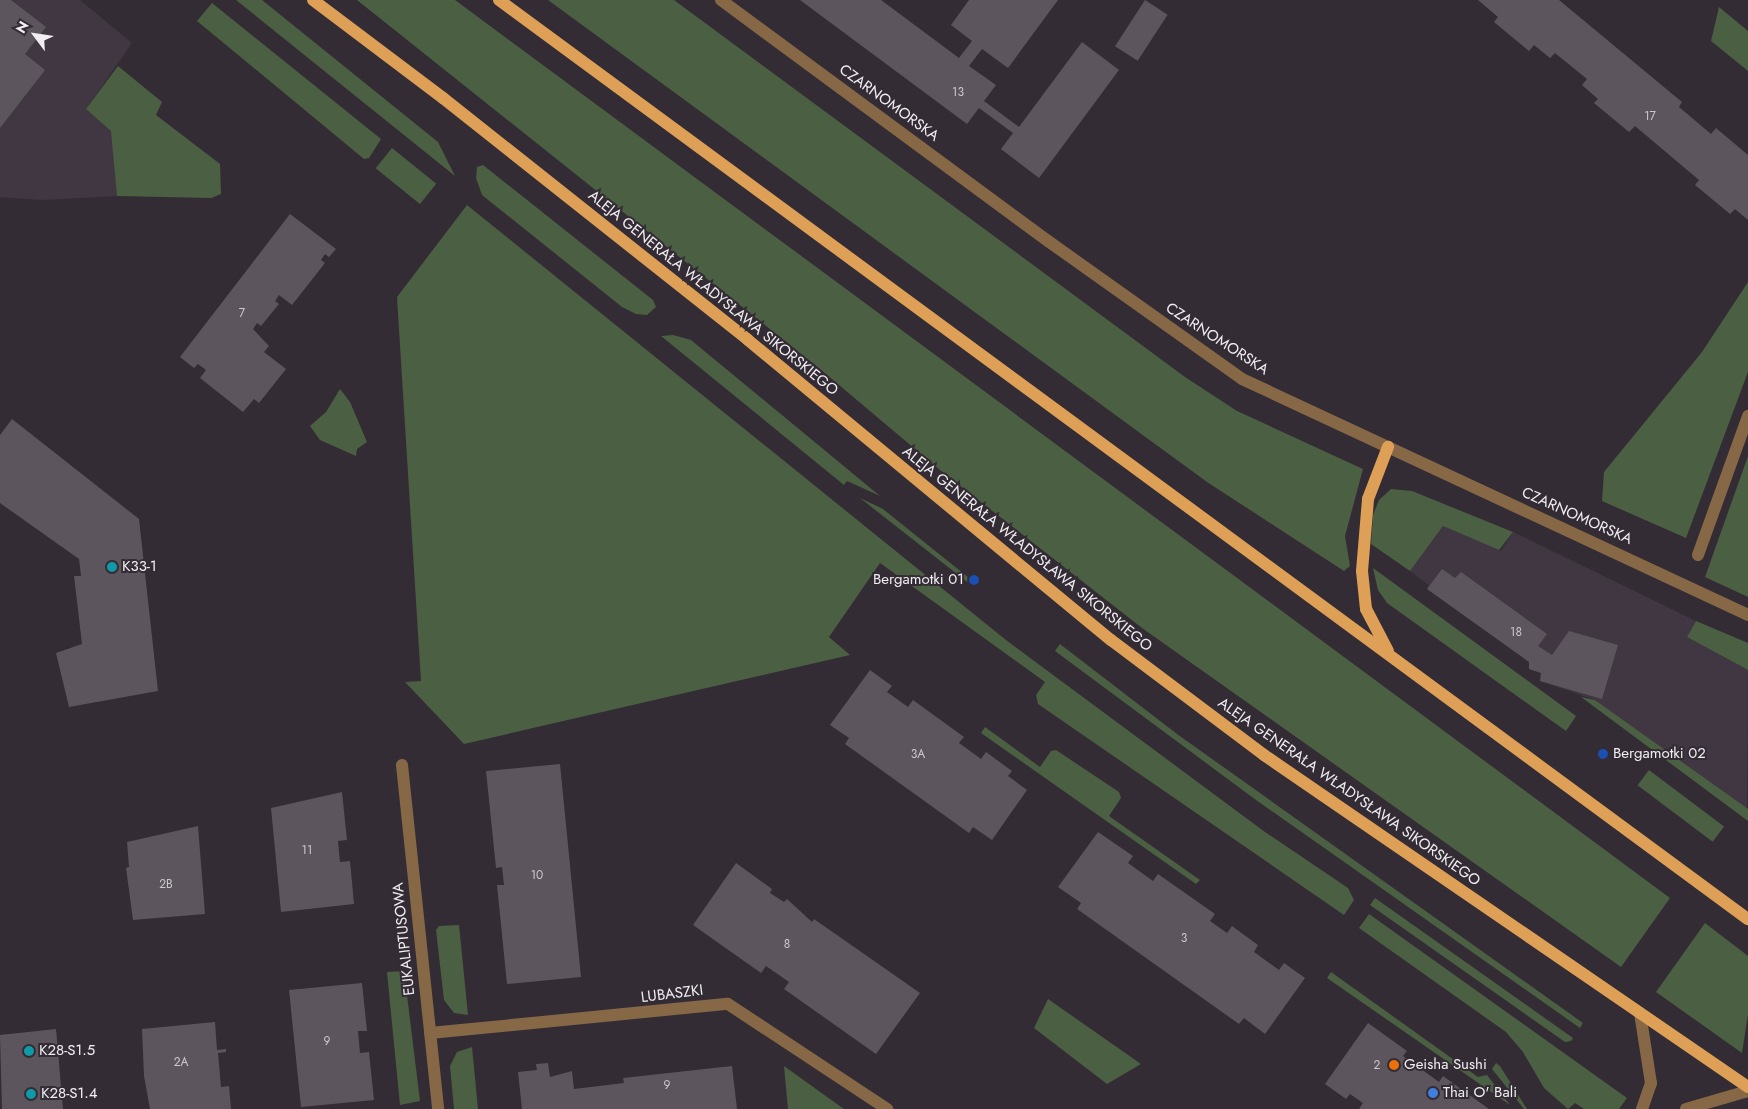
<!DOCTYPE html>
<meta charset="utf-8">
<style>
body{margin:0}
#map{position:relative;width:1748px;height:1109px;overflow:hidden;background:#332c34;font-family:Jost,sans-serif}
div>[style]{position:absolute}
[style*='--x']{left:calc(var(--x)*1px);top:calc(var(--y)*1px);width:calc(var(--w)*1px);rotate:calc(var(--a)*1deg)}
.built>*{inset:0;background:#413743}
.green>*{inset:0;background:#4b5f43;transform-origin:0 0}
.building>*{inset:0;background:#5c555d;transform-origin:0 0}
.street>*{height:12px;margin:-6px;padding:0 6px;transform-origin:6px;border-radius:6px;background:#866846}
.primary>*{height:12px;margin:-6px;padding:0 6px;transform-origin:6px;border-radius:6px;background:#dda056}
.dots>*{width:14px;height:14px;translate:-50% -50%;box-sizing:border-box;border:2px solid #332c34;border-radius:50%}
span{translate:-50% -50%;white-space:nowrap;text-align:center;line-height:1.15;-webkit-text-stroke:4px #332c34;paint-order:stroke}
.number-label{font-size:12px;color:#ccc7cd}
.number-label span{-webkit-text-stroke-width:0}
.street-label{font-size:15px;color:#f1edf2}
.poi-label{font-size:15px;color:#f1edf2}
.left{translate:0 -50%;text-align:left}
.right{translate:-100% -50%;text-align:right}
.north{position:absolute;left:10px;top:10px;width:50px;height:50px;-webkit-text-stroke:4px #332c34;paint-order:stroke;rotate:301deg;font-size:14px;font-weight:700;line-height:20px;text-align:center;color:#f1edf2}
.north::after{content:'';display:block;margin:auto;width:18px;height:22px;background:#f1edf2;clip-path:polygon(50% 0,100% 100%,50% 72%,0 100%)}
</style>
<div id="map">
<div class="built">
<div style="clip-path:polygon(0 0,80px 0,132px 43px,86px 109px,112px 131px,117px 196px,41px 200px,0 197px)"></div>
<div style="clip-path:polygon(1443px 526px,1501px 551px,1513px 532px,1696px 621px,1687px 637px,1748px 670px,1747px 810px,1595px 700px,1540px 681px,1541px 673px,1529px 669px,1529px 662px,1427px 589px,1429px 585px,1410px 571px)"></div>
</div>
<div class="green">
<div style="clip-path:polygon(236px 0,262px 0,438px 142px,455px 176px)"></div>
<div style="clip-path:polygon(357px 0,455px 0,1670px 898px,1621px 967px,1142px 628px,940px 470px,820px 369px)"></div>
<div style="clip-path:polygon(548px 0,674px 0,1185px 377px,1237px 411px,1363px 469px,1345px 536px,1350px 566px,1344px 571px,1207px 482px)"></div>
<div style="clip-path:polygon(212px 3px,381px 139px,369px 158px,364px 159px,197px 21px)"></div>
<div style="clip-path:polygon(1719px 7px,1748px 31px,1748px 71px,1711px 41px)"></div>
<div style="clip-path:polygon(118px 66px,162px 102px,156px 115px,220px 164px,221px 194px,211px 198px,117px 196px,111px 131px,86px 109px)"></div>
<div style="left:392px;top:148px;width:57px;height:26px;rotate:39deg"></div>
<div style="clip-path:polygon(483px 165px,653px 300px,656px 307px,647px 315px,636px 314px,622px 307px,482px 195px,476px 178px,477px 167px)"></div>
<div style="clip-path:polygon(467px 205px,1006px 640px,1265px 832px,1348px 888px,1354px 900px,1344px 915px,1038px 704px,1036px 695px,1045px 682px,880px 563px,829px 637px,850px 655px,464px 744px,405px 682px,421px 681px,397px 297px)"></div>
<div style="clip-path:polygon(1748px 282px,1748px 372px,1686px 538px,1602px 501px,1604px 472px,1702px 352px)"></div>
<div style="clip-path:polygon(673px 335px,691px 340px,880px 496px,847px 481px,844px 485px,661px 336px)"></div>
<div style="clip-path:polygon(340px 389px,350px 402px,367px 442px,357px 449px,356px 456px,320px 440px,310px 426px,326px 412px)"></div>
<div style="clip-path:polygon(1748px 456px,1748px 597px,1705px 577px)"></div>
<div style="clip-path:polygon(1391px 489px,1412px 491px,1513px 532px,1499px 550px,1443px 526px,1410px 571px,1371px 544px,1373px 515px,1379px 500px)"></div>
<div style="clip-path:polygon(860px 498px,883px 509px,974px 582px,971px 585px)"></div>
<div style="clip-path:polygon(1373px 568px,1576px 716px,1566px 731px,1387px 603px,1378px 590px)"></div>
<div style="clip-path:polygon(1696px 621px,1748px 643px,1748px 670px,1687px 637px)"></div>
<div style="clip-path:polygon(1060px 644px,1177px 734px,1583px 1023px,1580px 1028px,1256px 800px,1055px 651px)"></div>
<div style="clip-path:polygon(1581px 697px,1595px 700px,1748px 809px,1748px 821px)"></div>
<div style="clip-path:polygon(985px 727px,1040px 767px,1051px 751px,1056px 750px,1119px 792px,1121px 798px,1109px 816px,1200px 880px,1196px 884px,981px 733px)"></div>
<div style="left:1649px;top:770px;width:94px;height:19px;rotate:37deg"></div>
<div style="clip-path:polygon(1375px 898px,1573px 1038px,1571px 1041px,1565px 1042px,1370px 905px)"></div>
<div style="clip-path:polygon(1369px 914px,1627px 1098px,1619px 1109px,1584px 1109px,1575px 1103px,1568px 1109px,1544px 1088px,1523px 1052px,1506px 1032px,1359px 928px)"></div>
<div style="clip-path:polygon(1705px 923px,1748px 956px,1748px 1014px,1742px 1053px,1656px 992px)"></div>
<div style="clip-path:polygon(459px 925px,468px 1015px,454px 1013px,444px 1000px,436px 930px,439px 926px)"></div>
<div style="clip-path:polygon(404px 971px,420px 1101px,400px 1105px,387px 972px)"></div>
<div style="clip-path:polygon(1331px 972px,1478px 1077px,1487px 1075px,1510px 1105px,1327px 978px)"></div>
<div style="clip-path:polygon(1048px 999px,1141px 1064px,1107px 1084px,1034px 1028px)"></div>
<div style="clip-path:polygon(472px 1047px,478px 1109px,454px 1109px,450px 1066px,457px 1052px)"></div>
<div style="clip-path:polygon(1496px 1063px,1500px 1066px,1527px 1109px,1524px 1109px,1492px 1069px)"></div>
<div style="clip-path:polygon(784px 1066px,844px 1109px,788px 1109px)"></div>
</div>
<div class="building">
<div style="clip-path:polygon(0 0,11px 0,46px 27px,25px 54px,45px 70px,0 128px)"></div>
<div style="clip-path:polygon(800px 0,881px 0,959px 58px,972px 41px,951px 25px,969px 0,1058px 0,1008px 68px,982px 49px,969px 66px,996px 85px,984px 101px,1019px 127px,1082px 42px,1119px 70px,1039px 178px,1001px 149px,1013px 133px,979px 108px,967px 124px)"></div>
<div style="left:1145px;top:0;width:27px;height:55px;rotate:33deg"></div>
<div style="clip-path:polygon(1478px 0,1559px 0,1682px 102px,1679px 107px,1711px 134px,1716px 128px,1748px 155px,1748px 220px,1735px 209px,1730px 214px,1695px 185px,1699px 180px,1635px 126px,1629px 132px,1594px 103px,1598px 99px,1582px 85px,1587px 79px,1555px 53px,1550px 58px,1534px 45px,1529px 51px,1494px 22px,1498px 17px)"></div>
<div style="clip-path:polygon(290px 214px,336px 249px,329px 257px,325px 254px,321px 260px,325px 263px,292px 305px,279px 295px,275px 301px,279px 304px,261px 326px,257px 323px,253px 329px,269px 346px,264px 352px,286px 369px,259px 403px,254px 399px,243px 412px,200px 378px,206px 370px,198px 364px,194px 368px,180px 357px)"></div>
<div style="clip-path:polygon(12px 419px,139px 519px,158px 691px,69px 707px,56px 653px,82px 644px,74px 576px,81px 576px,79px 559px,0 503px,0 435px)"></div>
<div style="clip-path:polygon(1442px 569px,1455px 578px,1461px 572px,1547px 634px,1538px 646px,1552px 655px,1569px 631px,1618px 645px,1602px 699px,1540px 681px,1541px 673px,1529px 669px,1529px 662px,1427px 589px)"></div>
<div style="clip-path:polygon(870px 670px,892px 686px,887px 692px,908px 707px,913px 700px,964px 737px,959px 743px,966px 748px,981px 759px,986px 752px,1012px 771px,1008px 776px,1027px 790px,992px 840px,973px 827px,969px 833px,845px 744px,849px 738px,830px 725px)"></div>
<div style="clip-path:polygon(560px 764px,581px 977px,507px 984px,497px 885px,504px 885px,502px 867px,496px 868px,486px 771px)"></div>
<div style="clip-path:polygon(342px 792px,347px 840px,338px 841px,340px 862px,350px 861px,354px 904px,281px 912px,271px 808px)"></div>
<div style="clip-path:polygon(198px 826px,205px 914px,133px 920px,126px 868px,129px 867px,127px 842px)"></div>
<div style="clip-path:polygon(1098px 832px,1133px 856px,1128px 863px,1153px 881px,1158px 874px,1215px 914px,1210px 921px,1227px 933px,1232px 926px,1258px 945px,1254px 952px,1279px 970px,1284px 963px,1305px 978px,1265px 1034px,1244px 1018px,1239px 1024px,1077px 909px,1081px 903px,1058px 887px)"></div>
<div style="clip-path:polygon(736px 863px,772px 889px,770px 893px,784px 902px,787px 899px,812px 922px,814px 919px,920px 993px,876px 1054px,784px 989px,789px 982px,766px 966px,761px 973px,693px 925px)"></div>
<div style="clip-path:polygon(362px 983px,367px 1031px,358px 1031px,360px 1053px,369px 1052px,374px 1100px,301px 1107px,289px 990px)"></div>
<div style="clip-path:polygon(215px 1022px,217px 1050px,226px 1049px,226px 1052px,218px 1053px,221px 1087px,229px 1086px,231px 1109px,150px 1109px,144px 1076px,142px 1029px)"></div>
<div style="clip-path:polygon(1368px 1023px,1407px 1051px,1403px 1056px,1439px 1082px,1443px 1076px,1489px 1109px,1359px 1109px,1363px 1103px,1350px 1094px,1346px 1099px,1325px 1084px)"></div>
<div style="clip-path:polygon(56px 1029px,63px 1109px,2px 1109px,0 1035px)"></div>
<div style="clip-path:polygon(548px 1063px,550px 1077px,572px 1071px,574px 1089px,624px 1083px,623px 1078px,732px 1066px,737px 1109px,522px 1109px,518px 1072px,537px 1070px,536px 1064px)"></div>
</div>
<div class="street">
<div style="--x:721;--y:0;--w:406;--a:36.4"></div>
<div style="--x:1048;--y:241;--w:238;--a:35.4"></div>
<div style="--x:1242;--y:379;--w:558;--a:25"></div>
<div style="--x:1698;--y:555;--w:148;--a:-70.2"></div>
<div style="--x:402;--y:765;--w:346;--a:84"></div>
<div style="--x:1640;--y:1013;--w:71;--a:81.1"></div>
<div style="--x:1651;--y:1083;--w:28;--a:109"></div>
<div style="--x:430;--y:1033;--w:299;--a:-5.6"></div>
<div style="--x:728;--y:1004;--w:191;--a:33.4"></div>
<div style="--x:1686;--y:1109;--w:65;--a:-16.2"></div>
</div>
<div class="primary">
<div style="--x:313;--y:0;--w:163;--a:37"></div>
<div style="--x:443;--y:98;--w:389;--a:38.4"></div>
<div style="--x:748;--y:340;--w:471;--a:39.6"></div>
<div style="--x:1111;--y:640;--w:191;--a:36.9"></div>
<div style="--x:1264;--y:755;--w:587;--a:34.45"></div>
<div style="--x:499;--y:0;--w:1551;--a:36.35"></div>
<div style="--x:1388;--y:651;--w:47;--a:-117.6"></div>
<div style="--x:1366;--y:609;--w:38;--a:-96"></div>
<div style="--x:1362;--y:571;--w:72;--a:-85.2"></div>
<div style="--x:1368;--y:499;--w:56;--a:-69"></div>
</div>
<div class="dots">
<div style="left:112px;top:567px;background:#0f9aa8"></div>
<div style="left:974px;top:580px;background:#1a4fb4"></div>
<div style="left:1603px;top:754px;background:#1a4fb4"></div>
<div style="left:29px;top:1051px;background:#0f9aa8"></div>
<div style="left:1394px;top:1065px;background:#e8710a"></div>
<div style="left:1433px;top:1093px;background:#3f7fe0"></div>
<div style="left:31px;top:1094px;background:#0f9aa8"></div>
</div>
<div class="number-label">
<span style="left:958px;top:93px">13</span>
<span style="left:1650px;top:117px">17</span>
<span style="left:242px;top:314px">7</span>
<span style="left:1516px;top:633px">18</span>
<span style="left:918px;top:755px">3A</span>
<span style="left:307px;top:851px">11</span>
<span style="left:537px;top:876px">10</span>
<span style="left:166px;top:885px">2B</span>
<span style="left:1184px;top:939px">3</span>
<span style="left:787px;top:945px">8</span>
<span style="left:327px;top:1042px">9</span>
<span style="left:181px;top:1063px">2A</span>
<span style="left:1377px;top:1066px">2</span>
<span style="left:667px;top:1086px">9</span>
</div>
<div class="street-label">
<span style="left:889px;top:103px;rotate:36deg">CZARNOMORSKA</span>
<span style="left:713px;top:293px;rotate:39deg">ALEJA GENERAŁA WŁADYSŁAWA SIKORSKIEGO</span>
<span style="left:1217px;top:339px;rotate:33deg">CZARNOMORSKA</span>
<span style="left:1577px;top:516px;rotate:24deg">CZARNOMORSKA</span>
<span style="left:1027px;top:549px;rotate:39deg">ALEJA GENERAŁA WŁADYSŁAWA SIKORSKIEGO</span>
<span style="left:1349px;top:792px;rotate:35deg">ALEJA GENERAŁA WŁADYSŁAWA SIKORSKIEGO</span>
<span style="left:404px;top:939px;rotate:-96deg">EUKALIPTUSOWA</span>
<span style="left:672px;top:994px;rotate:-7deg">LUBASZKI</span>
</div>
<div class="poi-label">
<span class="left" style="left:122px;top:567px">K33-1</span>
<span class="right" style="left:964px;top:580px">Bergamotki 01</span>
<span class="left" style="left:1613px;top:754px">Bergamotki 02</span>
<span class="left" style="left:39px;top:1051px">K28-S1.5</span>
<span class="left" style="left:1404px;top:1065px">Geisha Sushi</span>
<span class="left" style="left:1443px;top:1093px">Thai O' Bali</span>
<span class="left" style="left:41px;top:1094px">K28-S1.4</span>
</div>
<div class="north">N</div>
</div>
